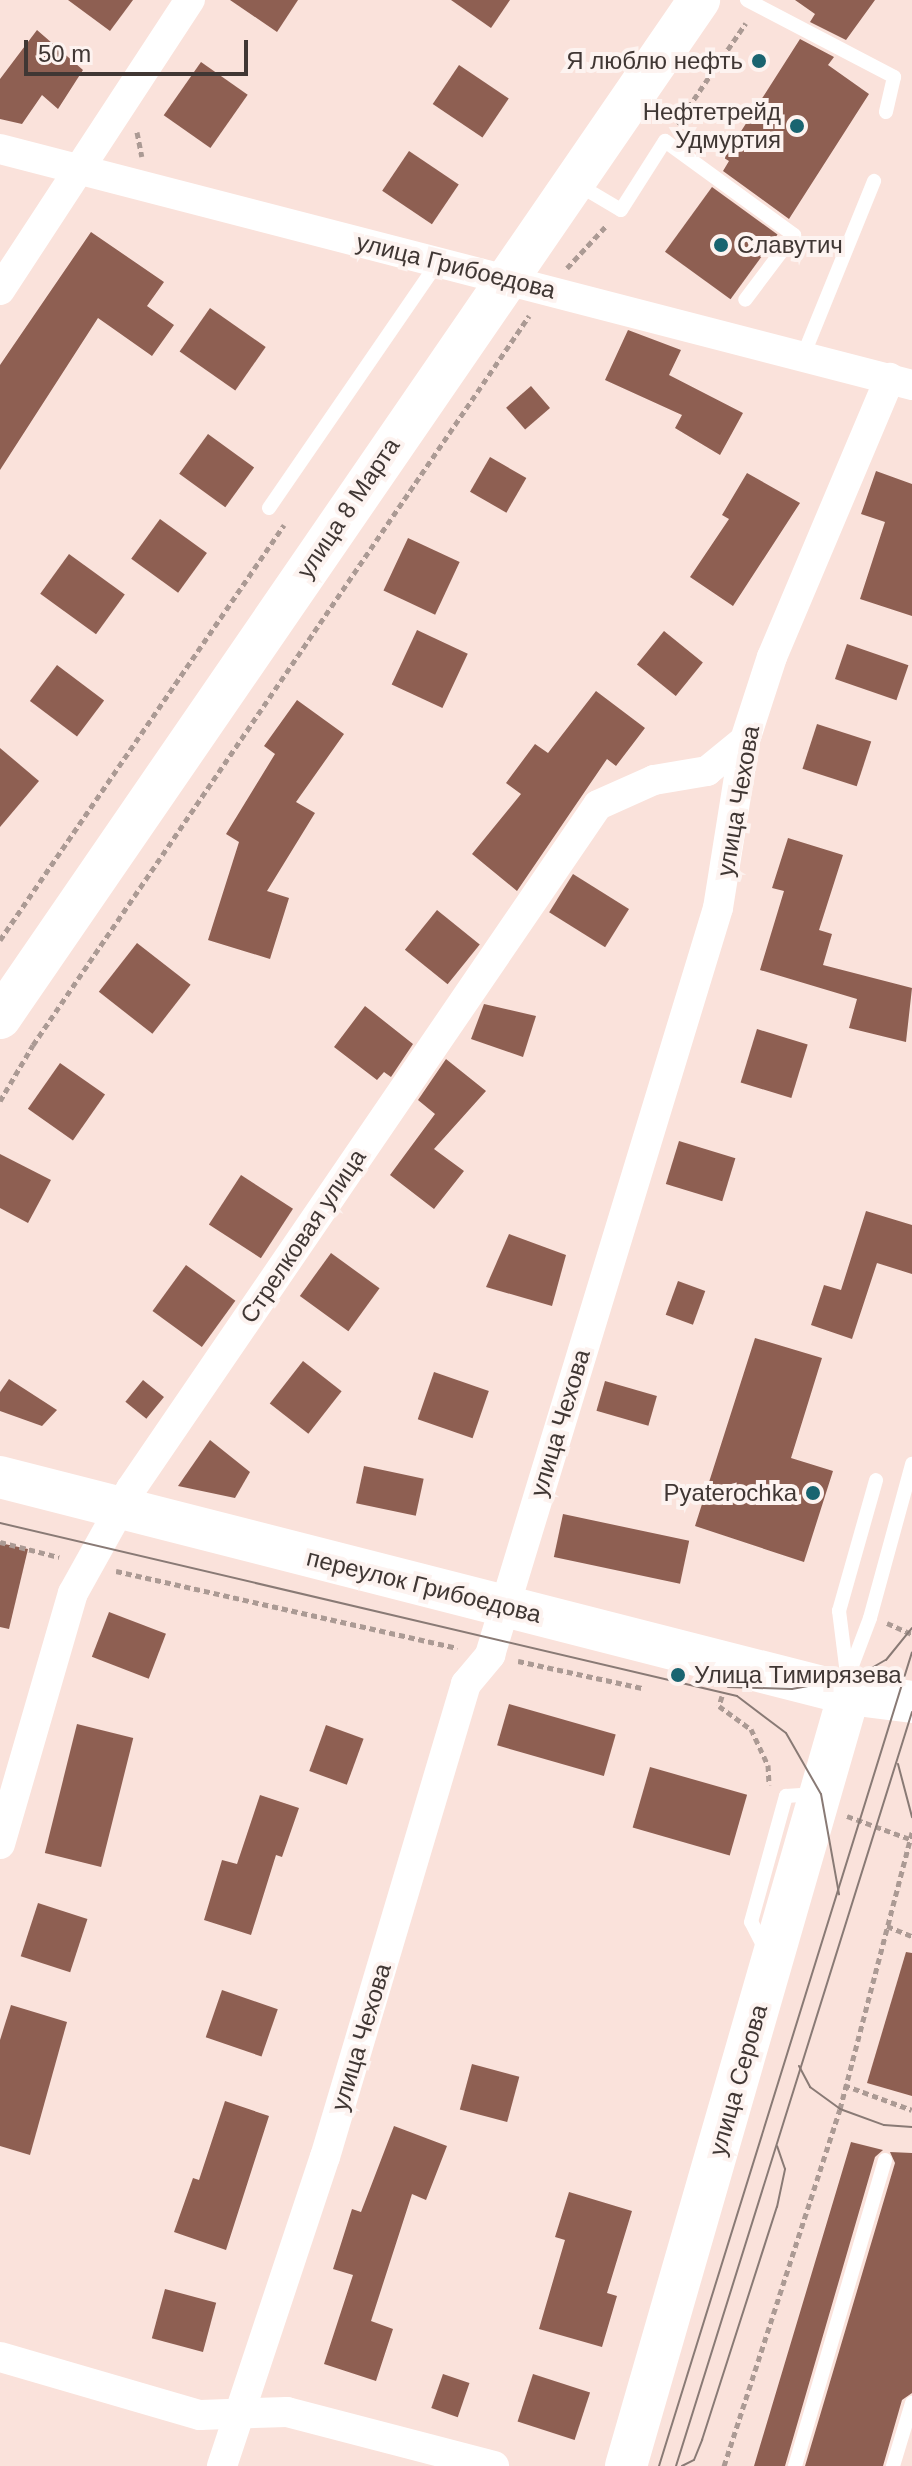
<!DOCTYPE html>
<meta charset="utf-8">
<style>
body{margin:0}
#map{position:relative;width:912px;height:2466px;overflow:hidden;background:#fae2db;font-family:Arial,sans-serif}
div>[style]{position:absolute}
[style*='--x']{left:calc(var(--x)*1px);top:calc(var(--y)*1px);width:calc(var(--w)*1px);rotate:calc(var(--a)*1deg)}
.building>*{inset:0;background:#8e5f52;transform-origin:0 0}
.path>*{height:5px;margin-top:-2.5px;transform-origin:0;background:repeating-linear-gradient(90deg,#ab9a94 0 6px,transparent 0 10px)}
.lane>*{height:14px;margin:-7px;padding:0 7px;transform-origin:7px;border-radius:7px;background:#fff}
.street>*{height:30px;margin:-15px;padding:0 15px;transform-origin:15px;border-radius:15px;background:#fff}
.secondary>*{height:42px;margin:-21px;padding:0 21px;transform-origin:21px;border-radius:21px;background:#fff}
.tram>*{height:2px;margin:-1px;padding:0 1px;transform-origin:1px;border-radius:1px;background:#897a75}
.dots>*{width:22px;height:22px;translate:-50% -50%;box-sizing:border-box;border:4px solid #fdf3f0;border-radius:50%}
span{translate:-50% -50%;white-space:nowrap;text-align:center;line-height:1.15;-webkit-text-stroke:8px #fdf3f0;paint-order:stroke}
.poi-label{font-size:24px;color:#403734}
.right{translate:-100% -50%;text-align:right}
.left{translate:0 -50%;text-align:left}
.street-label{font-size:24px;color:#403734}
.scale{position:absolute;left:24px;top:40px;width:224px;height:36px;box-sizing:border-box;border:4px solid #403734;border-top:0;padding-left:10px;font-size:24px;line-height:28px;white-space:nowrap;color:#403734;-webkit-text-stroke:6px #fdf3f0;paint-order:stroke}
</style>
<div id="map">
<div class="building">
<div style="clip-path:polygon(68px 0,133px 0,110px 31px)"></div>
<div style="clip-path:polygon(230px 0,298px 0,277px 32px)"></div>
<div style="clip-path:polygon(451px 0,510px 0,491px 28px)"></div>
<div style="clip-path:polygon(795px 0,875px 0,846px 40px,810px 22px,815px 14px)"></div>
<div style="clip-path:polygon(37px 30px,83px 70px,58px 109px,42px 95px,22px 124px,0 119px,0 79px)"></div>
<div style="clip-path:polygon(800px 39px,834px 57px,828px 65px,869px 94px,789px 219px,723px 171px,729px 161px,724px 158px)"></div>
<div style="left:201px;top:62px;width:57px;height:65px;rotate:35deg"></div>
<div style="left:459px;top:65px;width:60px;height:47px;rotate:34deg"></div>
<div style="left:409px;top:151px;width:60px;height:48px;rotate:34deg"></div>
<div style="left:712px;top:187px;width:81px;height:80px;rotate:36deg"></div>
<div style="clip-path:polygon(91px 232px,164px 282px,147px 306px,174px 325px,152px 356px,98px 318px,0 470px,0 365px)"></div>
<div style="left:210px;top:308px;width:68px;height:53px;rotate:35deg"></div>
<div style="clip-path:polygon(628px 330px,681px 350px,669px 375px,743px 413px,720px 455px,675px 428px,682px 415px,605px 380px)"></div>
<div style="left:531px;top:386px;width:29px;height:33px;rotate:49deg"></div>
<div style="left:208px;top:434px;width:57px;height:49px;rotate:36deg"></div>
<div style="left:490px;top:457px;width:42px;height:40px;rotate:30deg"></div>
<div style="clip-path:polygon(876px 471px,912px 484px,912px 616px,860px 599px,885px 522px,861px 514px)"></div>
<div style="clip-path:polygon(747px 473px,800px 503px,733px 606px,690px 577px,729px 519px,722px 515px)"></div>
<div style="left:160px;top:519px;width:58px;height:49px;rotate:36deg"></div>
<div style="left:408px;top:538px;width:57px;height:58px;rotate:25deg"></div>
<div style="left:69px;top:554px;width:69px;height:49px;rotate:36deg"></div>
<div style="left:417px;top:630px;width:56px;height:60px;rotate:25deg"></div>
<div style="left:664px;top:631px;width:50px;height:43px;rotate:39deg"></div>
<div style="left:847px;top:644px;width:65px;height:37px;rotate:19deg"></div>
<div style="left:57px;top:665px;width:59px;height:45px;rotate:37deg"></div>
<div style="clip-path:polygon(596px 691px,645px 728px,616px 766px,607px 759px,517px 891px,472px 854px,521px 794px,506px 783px,535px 744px,548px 753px)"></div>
<div style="clip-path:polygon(297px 700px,344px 734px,296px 802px,315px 813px,267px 891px,289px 898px,270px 959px,208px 940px,239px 842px,226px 834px,275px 754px,264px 746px)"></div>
<div style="left:817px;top:724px;width:57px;height:47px;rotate:18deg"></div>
<div style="clip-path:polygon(0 748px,39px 781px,0 827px)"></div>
<div style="clip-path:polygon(788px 838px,843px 855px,819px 930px,832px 934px,823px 965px,912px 988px,906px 1042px,849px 1028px,857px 999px,760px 970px,784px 891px,772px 888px)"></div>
<div style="left:573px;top:874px;width:66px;height:45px;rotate:32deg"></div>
<div style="left:437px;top:910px;width:55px;height:51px;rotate:39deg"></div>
<div style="left:137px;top:943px;width:68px;height:62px;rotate:38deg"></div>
<div style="clip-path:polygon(484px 1004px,536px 1016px,523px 1057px,471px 1039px)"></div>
<div style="clip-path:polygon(365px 1006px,413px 1044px,391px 1077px,384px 1072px,377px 1080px,334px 1047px)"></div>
<div style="left:757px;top:1029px;width:53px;height:56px;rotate:17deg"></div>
<div style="clip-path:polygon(446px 1059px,486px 1091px,434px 1149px,464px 1171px,434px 1209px,390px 1175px,435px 1114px,418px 1100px)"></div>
<div style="left:60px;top:1063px;width:55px;height:56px;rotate:35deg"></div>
<div style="left:679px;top:1141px;width:59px;height:45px;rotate:17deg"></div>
<div style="clip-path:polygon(0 1154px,51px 1180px,28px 1223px,0 1208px)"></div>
<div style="left:241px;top:1175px;width:62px;height:59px;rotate:33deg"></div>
<div style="clip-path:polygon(866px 1211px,912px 1225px,912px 1274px,877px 1263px,852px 1339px,811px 1325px,824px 1285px,841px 1290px)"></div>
<div style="clip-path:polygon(509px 1234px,566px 1255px,552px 1306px,486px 1287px)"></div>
<div style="left:331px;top:1253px;width:60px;height:53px;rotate:36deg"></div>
<div style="left:186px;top:1265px;width:61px;height:57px;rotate:36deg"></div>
<div style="left:678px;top:1281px;width:29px;height:36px;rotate:20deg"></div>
<div style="clip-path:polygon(755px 1338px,822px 1358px,791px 1458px,833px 1471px,804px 1562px,695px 1526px)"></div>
<div style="left:303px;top:1361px;width:49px;height:54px;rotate:38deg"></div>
<div style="left:434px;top:1372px;width:58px;height:50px;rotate:19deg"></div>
<div style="clip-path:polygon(9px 1379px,57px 1410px,42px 1426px,0 1411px,0 1392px)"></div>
<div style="left:143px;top:1380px;width:27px;height:28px;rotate:39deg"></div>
<div style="left:605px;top:1381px;width:54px;height:31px;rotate:16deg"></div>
<div style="clip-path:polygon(210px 1440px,250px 1472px,235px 1498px,178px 1486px)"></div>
<div style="left:364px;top:1466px;width:61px;height:38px;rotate:12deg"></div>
<div style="left:563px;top:1514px;width:129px;height:44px;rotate:12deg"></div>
<div style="clip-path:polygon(0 1543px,28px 1549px,9px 1629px,0 1627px)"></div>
<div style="left:109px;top:1612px;width:61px;height:48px;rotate:21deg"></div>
<div style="left:509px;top:1704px;width:111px;height:43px;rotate:16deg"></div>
<div style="left:77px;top:1724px;width:58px;height:133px;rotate:14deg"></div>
<div style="left:326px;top:1725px;width:40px;height:49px;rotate:20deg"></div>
<div style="left:650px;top:1767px;width:101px;height:63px;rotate:16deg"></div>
<div style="clip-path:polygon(260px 1795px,299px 1808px,282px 1857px,276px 1855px,251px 1935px,204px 1920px,222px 1860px,237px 1864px)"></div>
<div style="left:38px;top:1903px;width:52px;height:56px;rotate:18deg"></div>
<div style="clip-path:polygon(906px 1952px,912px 1953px,912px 2096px,867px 2083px)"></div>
<div style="left:222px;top:1990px;width:59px;height:50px;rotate:19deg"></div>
<div style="clip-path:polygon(11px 2005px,67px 2022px,30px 2155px,0 2146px,0 2040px)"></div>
<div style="left:472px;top:2064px;width:49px;height:47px;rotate:15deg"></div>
<div style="clip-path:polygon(225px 2101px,269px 2116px,226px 2250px,174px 2232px,193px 2178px,199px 2180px)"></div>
<div style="clip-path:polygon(394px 2126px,447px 2146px,426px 2200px,412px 2194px,371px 2321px,393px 2329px,376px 2381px,324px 2364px,353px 2275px,333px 2269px,352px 2209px,361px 2212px)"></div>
<div style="clip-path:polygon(851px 2142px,883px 2150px,875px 2157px,785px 2466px,754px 2466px)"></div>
<div style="clip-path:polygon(890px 2152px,912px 2153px,912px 2393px,902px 2400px,883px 2466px,805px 2466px,895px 2163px)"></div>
<div style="clip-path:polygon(569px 2192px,632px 2211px,607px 2293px,617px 2296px,602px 2347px,539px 2329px,565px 2240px,555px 2237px)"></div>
<div style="left:165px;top:2289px;width:53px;height:51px;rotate:15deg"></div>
<div style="left:443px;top:2374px;width:28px;height:36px;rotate:19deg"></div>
<div style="left:533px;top:2374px;width:60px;height:50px;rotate:18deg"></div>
</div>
<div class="path">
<div style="--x:677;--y:124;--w:122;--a:-55.7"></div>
<div style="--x:137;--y:132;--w:25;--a:79"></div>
<div style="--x:567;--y:268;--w:59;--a:-47.1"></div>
<div style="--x:0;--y:940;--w:503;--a:-55.61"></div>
<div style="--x:0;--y:1101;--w:65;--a:-59.5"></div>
<div style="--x:33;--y:1045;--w:882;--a:-55.77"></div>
<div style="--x:0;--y:1542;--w:61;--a:14.3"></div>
<div style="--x:116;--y:1571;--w:350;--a:12.7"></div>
<div style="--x:887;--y:1623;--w:27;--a:24"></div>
<div style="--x:518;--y:1661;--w:127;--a:12.3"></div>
<div style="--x:722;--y:1696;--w:10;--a:107"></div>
<div style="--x:719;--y:1706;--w:39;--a:36"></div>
<div style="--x:751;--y:1729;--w:40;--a:65"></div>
<div style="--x:768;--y:1765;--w:20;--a:87"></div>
<div style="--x:847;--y:1816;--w:67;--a:20.1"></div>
<div style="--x:887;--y:1926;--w:27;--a:22"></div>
<div style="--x:844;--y:2085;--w:72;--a:20.2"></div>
<div style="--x:724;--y:2466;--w:375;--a:-72"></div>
<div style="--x:840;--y:2109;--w:286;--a:-75.4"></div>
</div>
<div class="lane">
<div style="--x:747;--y:0;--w:166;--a:27.6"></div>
<div style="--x:894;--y:77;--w:36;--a:103"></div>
<div style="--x:577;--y:184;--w:51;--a:30.6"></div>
<div style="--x:621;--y:210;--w:82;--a:-57.5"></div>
<div style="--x:665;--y:141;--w:160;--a:36.1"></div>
<div style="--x:794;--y:235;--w:81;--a:127"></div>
<div style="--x:803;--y:356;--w:189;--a:-67.9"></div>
<div style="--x:269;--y:508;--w:300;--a:-55.5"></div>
<div style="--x:847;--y:1674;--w:64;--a:-97.2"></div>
<div style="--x:839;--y:1611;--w:136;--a:-74.2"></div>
<div style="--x:847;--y:1679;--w:65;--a:-69.3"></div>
<div style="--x:870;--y:1618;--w:160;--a:-74.7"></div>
<div style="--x:765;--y:1949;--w:30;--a:-117"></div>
<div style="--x:751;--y:1922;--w:131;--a:-74.5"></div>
<div style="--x:786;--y:1796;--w:30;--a:-4"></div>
<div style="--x:795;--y:2466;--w:319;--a:-73.6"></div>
<div style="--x:893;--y:2466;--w:66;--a:-73.2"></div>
</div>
<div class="street">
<div style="--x:0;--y:149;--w:942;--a:14.51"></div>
<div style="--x:0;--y:290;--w:347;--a:-56.8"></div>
<div style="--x:0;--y:1844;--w:261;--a:-73.8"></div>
<div style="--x:73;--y:1593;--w:119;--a:-60.9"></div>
<div style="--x:131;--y:1489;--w:828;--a:-55.68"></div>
<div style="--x:598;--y:805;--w:61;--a:-24.1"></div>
<div style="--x:654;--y:780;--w:54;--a:-9.6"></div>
<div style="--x:707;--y:771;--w:49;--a:-39.2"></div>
<div style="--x:0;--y:2357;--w:208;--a:16.2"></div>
<div style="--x:200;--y:2415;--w:87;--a:-2"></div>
<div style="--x:287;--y:2412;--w:214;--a:14.6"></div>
<div style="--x:222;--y:2466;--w:326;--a:-71.6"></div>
<div style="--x:325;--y:2157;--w:494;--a:-73.4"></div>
<div style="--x:466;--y:1684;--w:38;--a:-50"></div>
<div style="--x:490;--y:1655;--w:781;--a:-73.03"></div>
<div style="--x:718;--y:908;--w:170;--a:-80.9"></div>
<div style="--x:745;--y:740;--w:87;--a:-72"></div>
<div style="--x:772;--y:657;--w:303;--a:-67.1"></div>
</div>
<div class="secondary">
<div style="--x:0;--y:1018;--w:1235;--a:-55.52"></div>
<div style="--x:0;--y:1477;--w:876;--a:14.34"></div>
<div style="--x:849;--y:1694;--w:64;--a:7.2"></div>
<div style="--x:626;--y:2466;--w:804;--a:-73.89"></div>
</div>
<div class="tram">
<div style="--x:0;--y:1523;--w:757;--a:13.21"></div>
<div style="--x:737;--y:1696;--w:61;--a:37.1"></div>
<div style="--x:786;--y:1733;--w:70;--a:60.2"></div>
<div style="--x:821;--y:1794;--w:102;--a:79.8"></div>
<div style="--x:728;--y:1687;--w:64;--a:1.8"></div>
<div style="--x:792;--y:1689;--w:65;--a:-10.6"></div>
<div style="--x:856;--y:1677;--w:34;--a:-30"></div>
<div style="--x:886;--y:1660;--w:41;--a:-50.9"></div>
<div style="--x:898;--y:1764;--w:55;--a:75.2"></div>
<div style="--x:799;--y:2066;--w:24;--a:62"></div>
<div style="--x:810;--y:2087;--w:37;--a:36"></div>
<div style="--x:840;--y:2109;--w:47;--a:20"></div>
<div style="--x:884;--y:2125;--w:28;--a:4"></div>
<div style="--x:659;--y:2466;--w:852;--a:-72.73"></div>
<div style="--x:676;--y:2466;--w:790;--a:-72.62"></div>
<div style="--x:682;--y:2466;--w:13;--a:-27"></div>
<div style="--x:694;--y:2460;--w:22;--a:-68"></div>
<div style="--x:702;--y:2440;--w:245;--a:-72.2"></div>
<div style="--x:777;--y:2207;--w:39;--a:-78"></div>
<div style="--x:785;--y:2169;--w:24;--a:-109"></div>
</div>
<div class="dots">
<div style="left:759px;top:61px;background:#196470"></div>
<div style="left:797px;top:126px;background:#196470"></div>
<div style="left:721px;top:245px;background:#196470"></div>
<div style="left:813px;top:1493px;background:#196470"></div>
<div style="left:678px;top:1675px;background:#196470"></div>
</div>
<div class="poi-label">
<span class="right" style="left:743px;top:61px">Я люблю нефть</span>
<span class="right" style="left:781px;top:126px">Нефтетрейд<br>Удмуртия</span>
<span class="left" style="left:737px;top:245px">Славутич</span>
<span class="right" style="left:797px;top:1493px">Pyaterochka</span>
<span class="left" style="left:694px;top:1675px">Улица Тимирязева</span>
</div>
<div class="street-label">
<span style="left:456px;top:266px;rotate:14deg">улица Грибоедова</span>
<span style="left:348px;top:508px;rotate:-56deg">улица 8 Марта</span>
<span style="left:738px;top:801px;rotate:-80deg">улица Чехова</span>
<span style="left:303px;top:1236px;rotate:-56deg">Стрелковая улица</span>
<span style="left:560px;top:1423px;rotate:-73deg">улица Чехова</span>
<span style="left:424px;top:1586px;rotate:14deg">переулок Грибоедова</span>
<span style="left:361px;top:2037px;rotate:-73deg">улица Чехова</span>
<span style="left:738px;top:2080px;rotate:-74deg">улица Серова</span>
</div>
<div class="scale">50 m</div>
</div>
